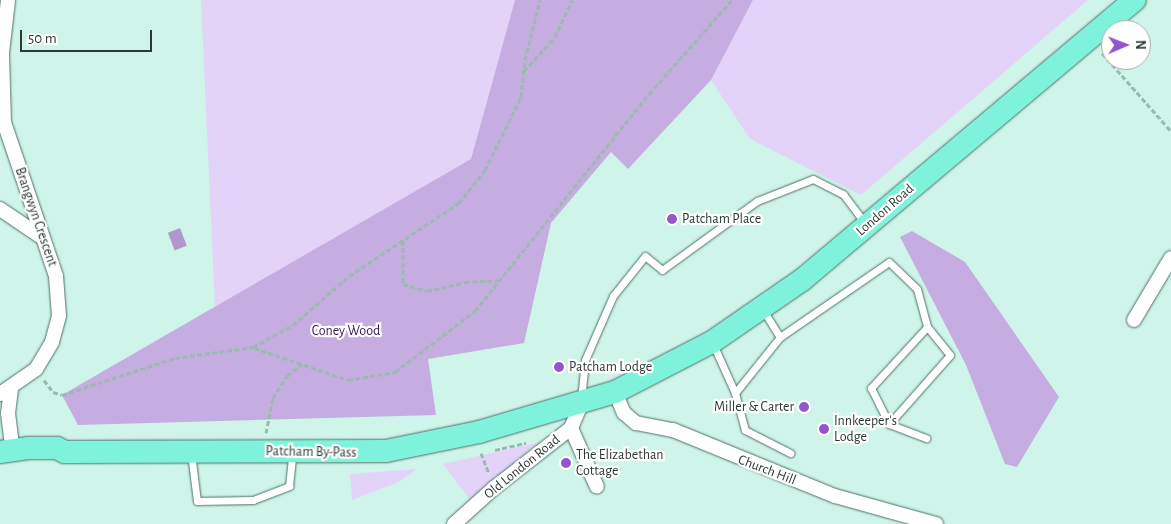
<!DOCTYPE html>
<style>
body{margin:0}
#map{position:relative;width:1171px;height:524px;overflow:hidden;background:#cff4ea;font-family:"Alegreya Sans",sans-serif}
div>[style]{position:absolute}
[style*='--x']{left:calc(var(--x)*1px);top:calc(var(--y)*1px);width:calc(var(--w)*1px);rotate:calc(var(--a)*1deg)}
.green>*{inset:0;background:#e4d3f9}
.forest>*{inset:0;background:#c5ade1}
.water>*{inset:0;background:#b098cc;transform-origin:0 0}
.path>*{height:3px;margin-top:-1.5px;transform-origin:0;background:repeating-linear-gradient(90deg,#9cb9b1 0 5px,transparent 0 7.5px)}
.roads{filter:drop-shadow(0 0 1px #4f7168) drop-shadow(0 0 1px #4f7168)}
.service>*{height:7px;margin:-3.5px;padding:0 3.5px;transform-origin:3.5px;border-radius:3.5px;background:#fff}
.minor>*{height:14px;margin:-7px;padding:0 7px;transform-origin:7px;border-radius:7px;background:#fff}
.trunk>*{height:22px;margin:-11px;padding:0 11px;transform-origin:11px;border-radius:11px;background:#7ef2da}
.dots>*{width:14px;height:14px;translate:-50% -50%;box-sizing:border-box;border:2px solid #fff;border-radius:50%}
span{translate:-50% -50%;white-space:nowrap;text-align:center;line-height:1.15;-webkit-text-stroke:4.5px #fff;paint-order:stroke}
.street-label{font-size:14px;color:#2c3a36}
.poi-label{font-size:14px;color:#2c3a36}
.left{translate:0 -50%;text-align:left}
.right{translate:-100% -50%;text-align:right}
.park-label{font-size:14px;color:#381755}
.north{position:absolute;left:1101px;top:20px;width:50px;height:50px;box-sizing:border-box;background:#fff;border:1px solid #abb0af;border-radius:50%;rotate:89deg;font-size:14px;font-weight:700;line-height:20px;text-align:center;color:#2c3a36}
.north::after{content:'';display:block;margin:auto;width:18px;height:22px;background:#9456cd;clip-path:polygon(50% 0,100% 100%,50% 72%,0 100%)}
.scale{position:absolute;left:20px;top:30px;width:132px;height:22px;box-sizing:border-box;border:2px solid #2c3a36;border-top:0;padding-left:6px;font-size:15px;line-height:18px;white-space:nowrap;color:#2c3a36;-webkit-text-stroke:4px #fff;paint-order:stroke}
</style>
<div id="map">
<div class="green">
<div style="clip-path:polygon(201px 0,515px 0,471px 159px,215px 308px)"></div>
<div style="clip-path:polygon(753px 0,1088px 0,861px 195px,750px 139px,711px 80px)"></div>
<div style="clip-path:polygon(537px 443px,471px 501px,443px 464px)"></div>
<div style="clip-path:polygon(417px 469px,399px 482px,352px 500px,350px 474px)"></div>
</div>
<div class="forest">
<div style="clip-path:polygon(515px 0,753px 0,711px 80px,628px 169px,611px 152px,551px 223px,524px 343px,428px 359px,436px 415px,78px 425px,62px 395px,471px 159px)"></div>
<div style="clip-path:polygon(912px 231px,965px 262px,1059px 397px,1017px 467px,1005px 464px,966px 365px,900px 237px)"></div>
</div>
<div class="water">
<div style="left:180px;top:228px;width:19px;height:13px;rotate:69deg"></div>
</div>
<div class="path">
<div style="--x:1102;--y:53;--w:104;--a:48.5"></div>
<div style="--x:524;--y:71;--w:46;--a:-47.6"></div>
<div style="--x:555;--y:37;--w:41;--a:-65.3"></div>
<div style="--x:403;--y:240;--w:44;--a:90"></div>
<div style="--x:403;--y:284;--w:25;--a:16"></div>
<div style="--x:427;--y:291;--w:39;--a:-13"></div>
<div style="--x:465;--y:282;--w:33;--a:-3"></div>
<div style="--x:254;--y:348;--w:99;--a:18.8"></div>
<div style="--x:348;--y:380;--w:48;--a:-9.7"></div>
<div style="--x:395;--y:372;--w:101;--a:-37.3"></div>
<div style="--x:475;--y:311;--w:278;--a:-51.3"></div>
<div style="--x:649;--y:94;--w:125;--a:-48.6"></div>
<div style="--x:44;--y:380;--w:15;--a:53"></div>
<div style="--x:53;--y:392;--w:9;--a:18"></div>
<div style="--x:62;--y:395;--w:119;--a:-18.1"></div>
<div style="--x:175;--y:358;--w:79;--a:-8"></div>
<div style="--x:253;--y:347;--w:46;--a:-28.8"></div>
<div style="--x:293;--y:325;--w:74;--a:-41.2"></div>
<div style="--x:349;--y:276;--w:132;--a:-33.6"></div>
<div style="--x:459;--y:203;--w:42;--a:-51.8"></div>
<div style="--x:485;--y:170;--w:81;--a:-63.7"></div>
<div style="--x:521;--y:97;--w:37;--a:-84"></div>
<div style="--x:525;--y:60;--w:62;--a:-76"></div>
<div style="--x:266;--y:433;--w:36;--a:-79"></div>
<div style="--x:273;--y:398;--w:26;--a:-58"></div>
<div style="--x:287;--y:376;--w:19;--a:-39"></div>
<div style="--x:495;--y:450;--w:32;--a:-13"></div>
<div style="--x:481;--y:453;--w:22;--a:69"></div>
</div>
<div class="roads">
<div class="service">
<div style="--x:763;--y:310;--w:32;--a:58"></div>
<div style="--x:780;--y:337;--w:132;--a:-34.5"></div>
<div style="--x:889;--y:262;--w:39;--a:44"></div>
<div style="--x:917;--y:289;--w:39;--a:75"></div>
<div style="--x:927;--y:327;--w:83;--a:132.6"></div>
<div style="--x:871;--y:388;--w:40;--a:63.4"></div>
<div style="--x:889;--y:424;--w:92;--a:-48.5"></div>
<div style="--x:950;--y:355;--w:36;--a:-129"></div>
<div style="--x:713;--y:344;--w:54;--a:65.8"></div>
<div style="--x:735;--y:393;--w:38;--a:75"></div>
<div style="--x:745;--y:430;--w:51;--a:27.1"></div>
<div style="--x:735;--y:393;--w:72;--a:-51.2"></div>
<div style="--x:581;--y:399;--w:39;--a:-84"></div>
<div style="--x:585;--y:360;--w:70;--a:-66.4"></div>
<div style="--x:613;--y:296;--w:51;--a:-51.3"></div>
<div style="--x:645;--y:256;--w:22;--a:39"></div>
<div style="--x:662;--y:270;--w:117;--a:-36"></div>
<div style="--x:757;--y:201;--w:60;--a:-21.4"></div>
<div style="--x:813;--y:179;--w:34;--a:27"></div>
<div style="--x:843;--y:194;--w:38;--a:53"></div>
<div style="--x:889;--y:424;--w:40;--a:21"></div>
<div style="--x:191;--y:453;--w:48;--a:82.9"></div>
<div style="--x:197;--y:501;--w:56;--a:-1"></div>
<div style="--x:253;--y:500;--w:39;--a:-21"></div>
<div style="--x:289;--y:486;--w:31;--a:-84"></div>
</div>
<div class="minor">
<div style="--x:0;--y:209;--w:48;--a:34"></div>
<div style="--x:1134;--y:320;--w:72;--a:-59.2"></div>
<div style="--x:11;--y:389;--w:24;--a:97"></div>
<div style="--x:8;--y:413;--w:39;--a:83"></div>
<div style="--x:615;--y:392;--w:23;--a:67"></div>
<div style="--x:624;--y:413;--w:16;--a:40"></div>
<div style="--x:636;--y:423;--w:38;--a:11"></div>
<div style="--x:673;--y:430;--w:175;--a:22.2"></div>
<div style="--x:835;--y:496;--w:105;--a:15.5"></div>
<div style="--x:0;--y:394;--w:44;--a:-34.8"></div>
<div style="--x:36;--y:369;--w:31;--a:-59"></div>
<div style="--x:52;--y:342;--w:27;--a:-75"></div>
<div style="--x:59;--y:316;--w:40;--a:-94.3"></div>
<div style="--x:56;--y:276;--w:163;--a:-108.7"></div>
<div style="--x:4;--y:122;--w:69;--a:-91.7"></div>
<div style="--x:2;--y:53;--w:53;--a:-83.5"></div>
<div style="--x:571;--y:428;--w:64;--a:66.2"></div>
<div style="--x:454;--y:524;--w:54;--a:-42"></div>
<div style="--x:494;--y:488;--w:98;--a:-37.9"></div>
<div style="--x:571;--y:428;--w:26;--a:-67"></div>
</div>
<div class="trunk">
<div style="--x:0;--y:452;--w:28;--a:-8"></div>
<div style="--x:28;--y:448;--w:29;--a:0"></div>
<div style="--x:57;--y:448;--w:9;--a:27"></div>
<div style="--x:65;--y:452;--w:321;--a:-0.2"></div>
<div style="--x:386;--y:451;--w:95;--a:-11.5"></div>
<div style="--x:479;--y:432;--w:142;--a:-16.4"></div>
<div style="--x:615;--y:392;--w:109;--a:-27.3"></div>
<div style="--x:712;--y:342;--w:109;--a:-34.6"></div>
<div style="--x:802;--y:280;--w:435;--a:-40.1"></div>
</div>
</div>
<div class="dots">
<div style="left:672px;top:219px;background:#9456cd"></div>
<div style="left:559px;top:367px;background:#9456cd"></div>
<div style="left:804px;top:407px;background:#9456cd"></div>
<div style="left:824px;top:429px;background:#9456cd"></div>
<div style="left:566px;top:463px;background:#9456cd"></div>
</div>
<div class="street-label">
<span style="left:885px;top:210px;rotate:-41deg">London Road</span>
<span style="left:36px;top:217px;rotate:71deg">Brangwyn Crescent</span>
<span style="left:311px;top:452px;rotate:1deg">Patcham By-Pass</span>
<span style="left:522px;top:467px;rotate:-39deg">Old London Road</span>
<span style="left:767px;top:470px;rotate:21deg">Church Hill</span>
</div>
<div class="poi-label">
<span class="left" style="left:682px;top:219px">Patcham Place</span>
<span class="left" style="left:569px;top:367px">Patcham Lodge</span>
<span class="right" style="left:794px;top:407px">Miller &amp; Carter</span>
<span class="left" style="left:834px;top:429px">Innkeeper's<br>Lodge</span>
<span class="left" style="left:576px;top:463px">The Elizabethan<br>Cottage</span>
</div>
<div class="park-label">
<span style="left:346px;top:331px">Coney Wood</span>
</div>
<div class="north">N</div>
<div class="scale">50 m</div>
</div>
